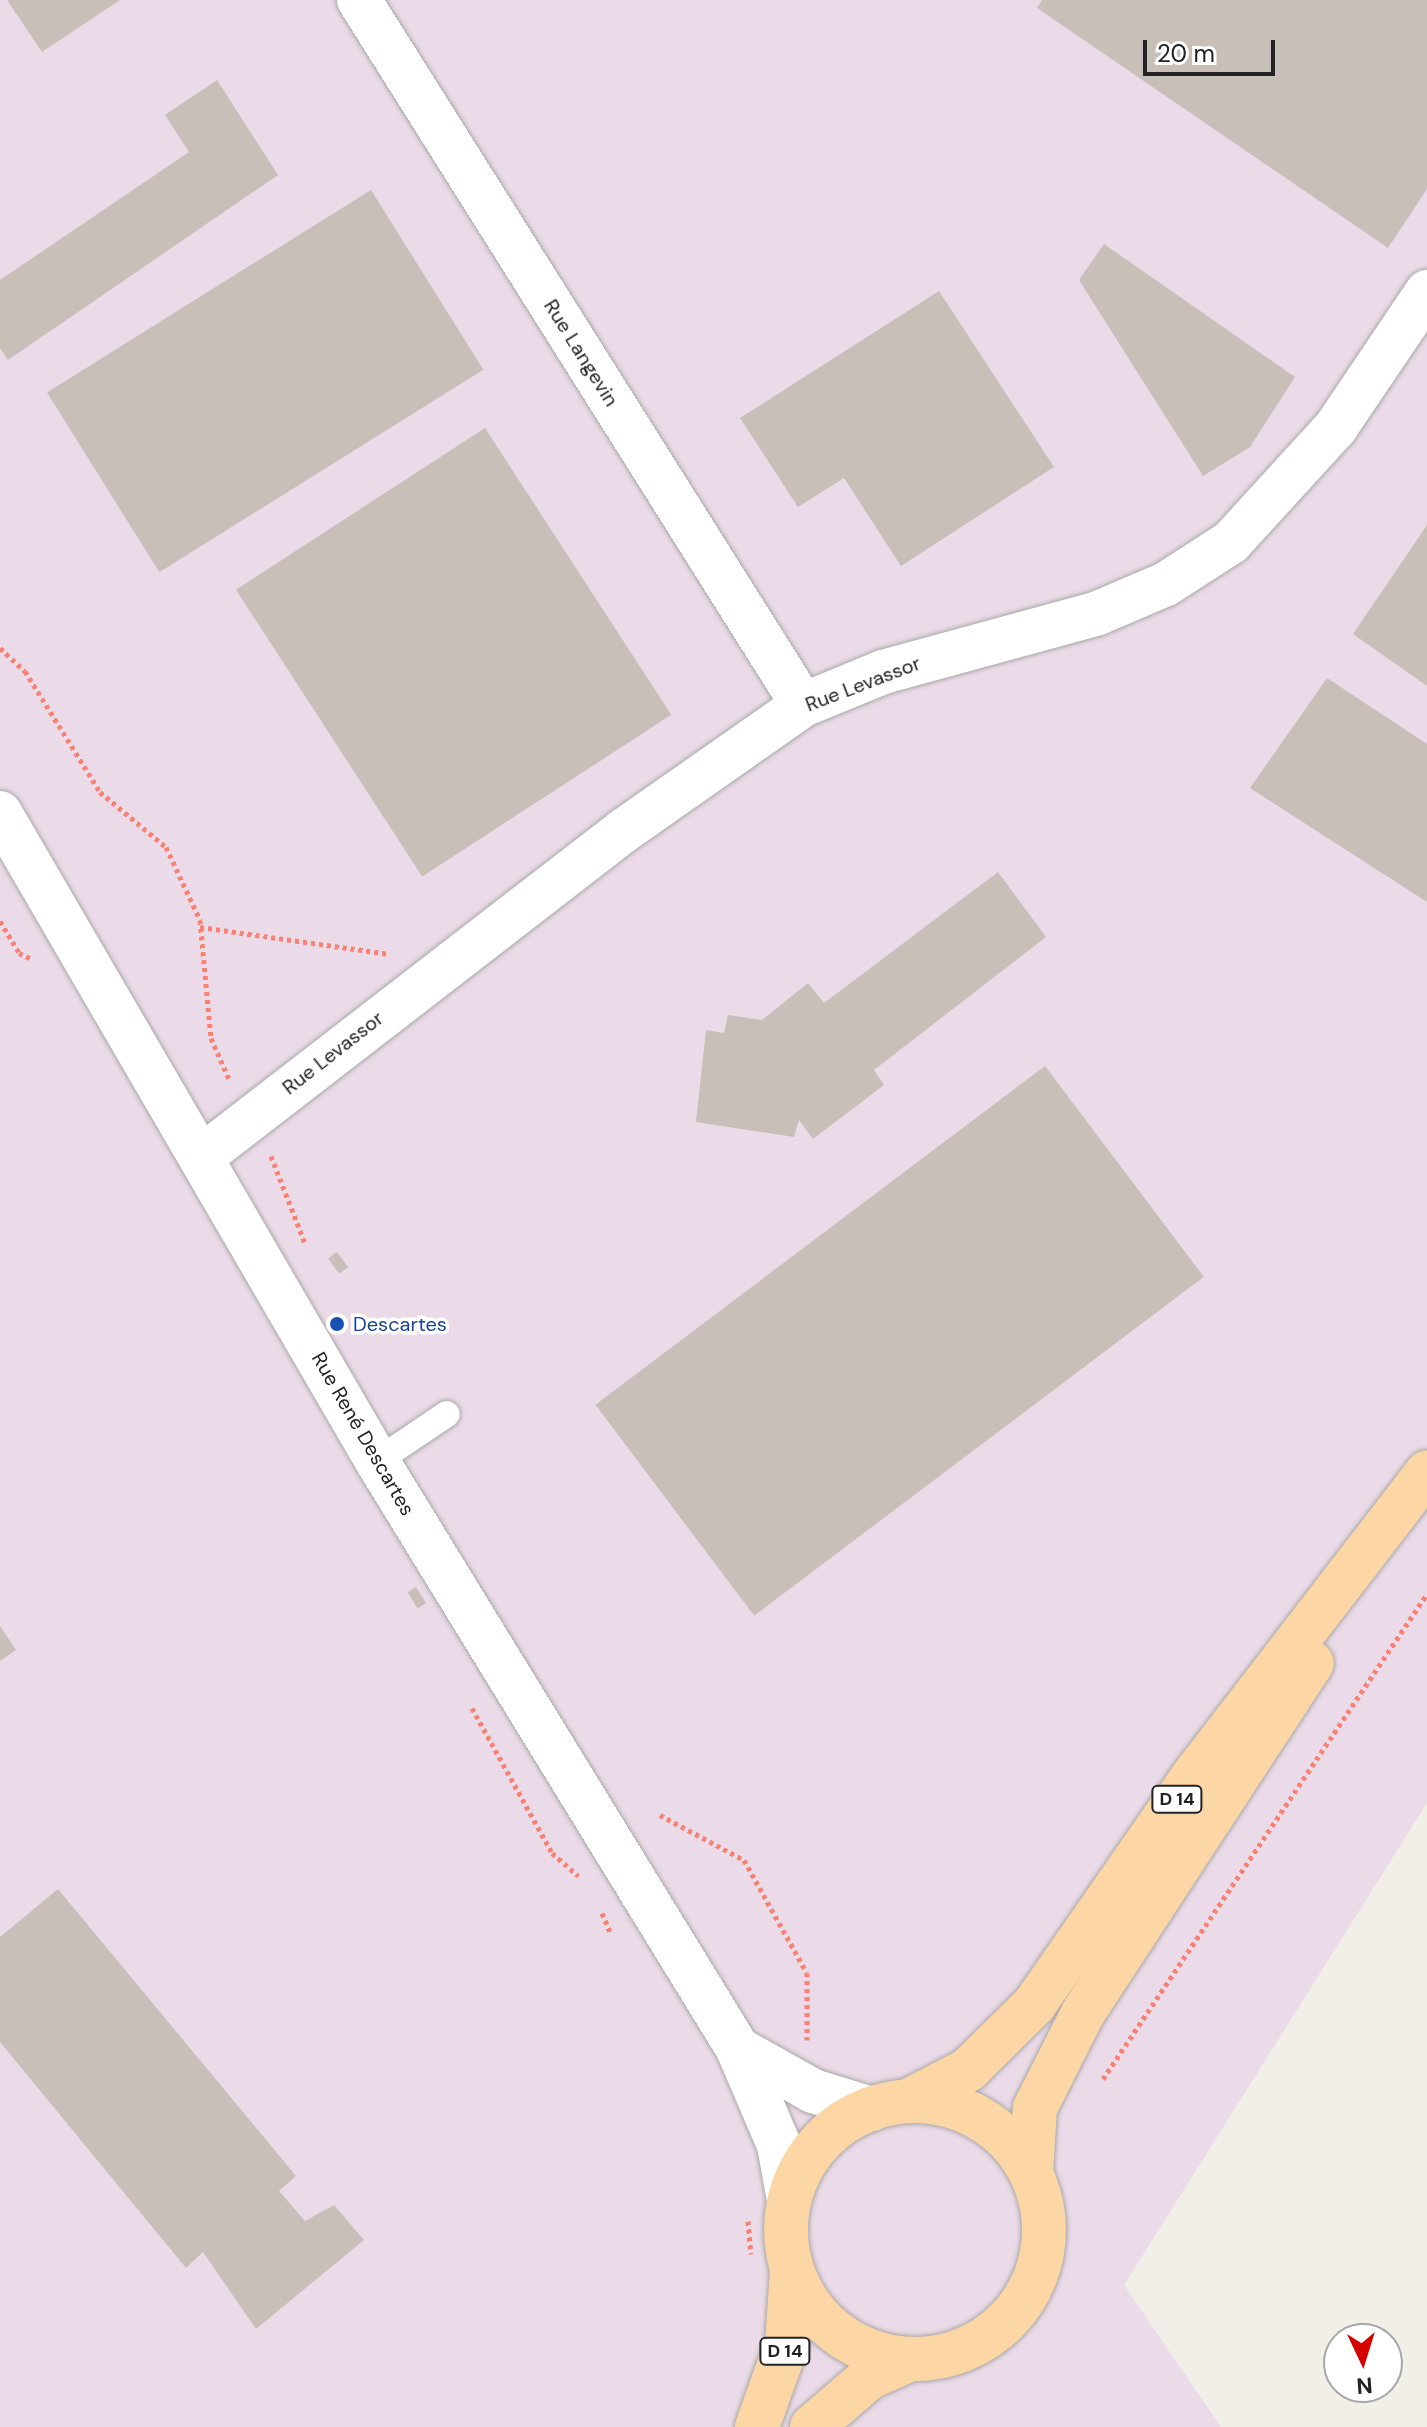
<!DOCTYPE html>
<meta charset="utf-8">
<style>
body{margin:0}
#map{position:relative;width:1427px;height:2427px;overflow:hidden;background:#f2efe9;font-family:"DM Sans",sans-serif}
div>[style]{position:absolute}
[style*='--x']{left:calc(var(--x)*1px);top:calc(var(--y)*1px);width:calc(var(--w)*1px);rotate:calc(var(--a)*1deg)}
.industrial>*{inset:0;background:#ebdbe8}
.building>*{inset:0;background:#c7bfb8;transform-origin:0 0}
.path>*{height:5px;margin-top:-2.5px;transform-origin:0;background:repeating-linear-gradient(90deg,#fa8072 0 4px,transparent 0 8px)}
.roads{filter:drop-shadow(0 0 2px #a9a9a9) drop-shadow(0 0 2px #a9a9a9)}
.lane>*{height:26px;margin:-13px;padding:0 13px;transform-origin:13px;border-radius:13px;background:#fff}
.street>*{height:44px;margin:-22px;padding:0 22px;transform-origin:22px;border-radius:22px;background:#fff}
.primary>*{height:44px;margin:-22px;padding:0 22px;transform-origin:22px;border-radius:22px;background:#fcd6a4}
.primary>.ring{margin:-22px;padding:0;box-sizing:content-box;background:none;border:44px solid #fcd6a4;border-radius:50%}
.dots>*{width:22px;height:22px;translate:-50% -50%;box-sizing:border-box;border:4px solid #fff;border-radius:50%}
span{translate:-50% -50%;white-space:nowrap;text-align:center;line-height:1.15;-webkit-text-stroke:7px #fff;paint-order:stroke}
.shield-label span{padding:2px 6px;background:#fff;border:2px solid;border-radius:6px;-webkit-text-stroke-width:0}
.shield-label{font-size:18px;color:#222;font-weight:700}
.street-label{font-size:20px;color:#222}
.transit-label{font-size:20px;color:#164399}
.left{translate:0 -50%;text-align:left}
.north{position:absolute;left:1323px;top:2323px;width:80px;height:80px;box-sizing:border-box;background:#fff;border:2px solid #a7a7a7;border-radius:50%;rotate:176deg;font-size:22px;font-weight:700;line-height:32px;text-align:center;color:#222}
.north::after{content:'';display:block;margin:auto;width:28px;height:36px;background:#d40000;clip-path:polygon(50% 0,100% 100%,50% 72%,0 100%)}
.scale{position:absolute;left:1143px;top:40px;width:132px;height:36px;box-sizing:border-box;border:4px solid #222;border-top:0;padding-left:10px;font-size:24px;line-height:28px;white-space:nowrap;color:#222;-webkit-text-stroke:6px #fff;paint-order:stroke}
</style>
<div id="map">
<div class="industrial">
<div style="clip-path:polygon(0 0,1427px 0,1427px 1803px,1124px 2285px,1221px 2427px,0 2427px)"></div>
</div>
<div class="building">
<div style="clip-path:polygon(7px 0,120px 0,42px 52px)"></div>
<div style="clip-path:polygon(1042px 0,1427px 0,1427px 189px,1388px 248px,1037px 8px)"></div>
<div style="clip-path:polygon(217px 80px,278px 175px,8px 360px,0 348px,0 280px,189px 152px,165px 115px)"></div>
<div style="left:371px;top:190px;width:212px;height:382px;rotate:58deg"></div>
<div style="clip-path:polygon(1104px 244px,1295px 377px,1250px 447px,1203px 476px,1079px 280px)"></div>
<div style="clip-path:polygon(939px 291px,1054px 467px,901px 566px,844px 478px,798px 507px,740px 418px)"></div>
<div style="left:485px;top:428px;width:342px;height:297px;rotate:57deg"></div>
<div style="clip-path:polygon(1427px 525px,1427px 686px,1353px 634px)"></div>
<div style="clip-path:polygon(1327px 678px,1427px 744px,1427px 902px,1250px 788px)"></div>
<div style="clip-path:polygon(998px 872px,1046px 937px,874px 1070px,884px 1085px,813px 1139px,799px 1120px,794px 1137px,696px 1122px,706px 1030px,724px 1033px,728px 1015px,762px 1020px,808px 983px,824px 1003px)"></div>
<div style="left:1045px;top:1066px;width:264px;height:563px;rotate:53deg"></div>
<div style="left:337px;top:1252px;width:19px;height:11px;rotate:54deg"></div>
<div style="left:416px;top:1587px;width:19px;height:10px;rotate:58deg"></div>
<div style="clip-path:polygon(0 1626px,16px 1650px,0 1661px)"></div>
<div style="clip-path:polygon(58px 1889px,296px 2176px,279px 2191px,305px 2221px,334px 2205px,364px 2240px,256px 2329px,203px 2252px,186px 2268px,0 2042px,0 1937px)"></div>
</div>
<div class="path">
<div style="--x:0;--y:648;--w:34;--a:43"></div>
<div style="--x:25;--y:671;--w:142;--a:58.2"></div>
<div style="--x:100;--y:792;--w:86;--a:39.8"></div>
<div style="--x:166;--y:847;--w:81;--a:65"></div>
<div style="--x:200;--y:920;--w:119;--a:84.7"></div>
<div style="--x:211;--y:1038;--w:45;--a:66.3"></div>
<div style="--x:0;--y:921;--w:37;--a:59"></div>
<div style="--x:19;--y:953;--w:14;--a:25"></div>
<div style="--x:200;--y:927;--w:192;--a:8.1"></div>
<div style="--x:271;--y:1156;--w:93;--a:68.7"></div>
<div style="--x:472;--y:1708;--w:166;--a:61.1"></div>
<div style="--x:552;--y:1853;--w:35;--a:41"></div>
<div style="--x:660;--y:1815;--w:95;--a:28.2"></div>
<div style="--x:744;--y:1860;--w:129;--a:60.9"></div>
<div style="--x:807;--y:1973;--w:67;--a:90"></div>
<div style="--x:602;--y:1913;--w:21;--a:67"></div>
<div style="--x:1103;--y:2079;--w:583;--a:-56.26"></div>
<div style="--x:748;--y:2221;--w:33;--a:85"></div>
</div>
<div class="roads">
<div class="lane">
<div style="--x:377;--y:1461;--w:84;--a:-33.9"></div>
</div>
<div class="street">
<div style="--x:359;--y:0;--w:833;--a:57.8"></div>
<div style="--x:0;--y:813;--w:750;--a:59.81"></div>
<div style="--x:377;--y:1461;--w:690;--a:58.45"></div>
<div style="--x:738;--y:2049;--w:104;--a:66.9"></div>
<div style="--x:779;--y:2145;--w:56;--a:79.7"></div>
<div style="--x:204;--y:1155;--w:530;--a:-37.71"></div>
<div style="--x:623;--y:831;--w:220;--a:-35"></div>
<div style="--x:803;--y:705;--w:87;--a:-22.4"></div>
<div style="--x:883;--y:672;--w:223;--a:-15.3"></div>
<div style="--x:1098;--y:613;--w:74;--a:-23.1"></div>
<div style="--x:1166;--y:584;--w:77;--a:-32.9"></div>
<div style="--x:1231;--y:542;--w:156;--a:-47.6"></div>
<div style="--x:1336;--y:427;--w:163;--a:-56"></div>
<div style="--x:738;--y:2049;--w:86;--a:29.2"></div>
<div style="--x:813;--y:2091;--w:61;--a:17.2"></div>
</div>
<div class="primary">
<div class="ring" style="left:786px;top:2101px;width:214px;height:214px"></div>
<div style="--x:908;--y:2101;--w:68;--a:-27.3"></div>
<div style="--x:968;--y:2070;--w:93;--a:-44.6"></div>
<div style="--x:1034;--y:2005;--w:280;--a:-55.2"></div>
<div style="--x:1194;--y:1775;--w:382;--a:-52.4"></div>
<div style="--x:1031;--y:2173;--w:65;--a:-86.5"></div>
<div style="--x:1035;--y:2108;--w:106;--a:-63.2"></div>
<div style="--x:1083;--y:2013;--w:418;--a:-56.8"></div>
<div style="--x:757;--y:2427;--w:89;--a:-70.3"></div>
<div style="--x:787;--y:2343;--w:72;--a:-86"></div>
<div style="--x:812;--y:2427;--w:77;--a:-40.8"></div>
<div style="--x:870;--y:2377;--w:45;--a:-23.7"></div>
</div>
</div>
<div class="dots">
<div style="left:337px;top:1324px;background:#1a4fb4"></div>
</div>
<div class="shield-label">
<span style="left:1177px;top:1799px">D 14</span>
<span style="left:785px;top:2351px">D 14</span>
</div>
<div class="street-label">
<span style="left:581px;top:353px;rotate:58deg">Rue Langevin</span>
<span style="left:863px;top:684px;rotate:-21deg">Rue Levassor</span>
<span style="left:333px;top:1053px;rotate:-38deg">Rue Levassor</span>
<span style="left:363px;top:1434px;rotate:60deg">Rue René Descartes</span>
</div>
<div class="transit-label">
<span class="left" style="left:353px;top:1324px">Descartes</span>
</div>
<div class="north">N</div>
<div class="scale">20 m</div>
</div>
